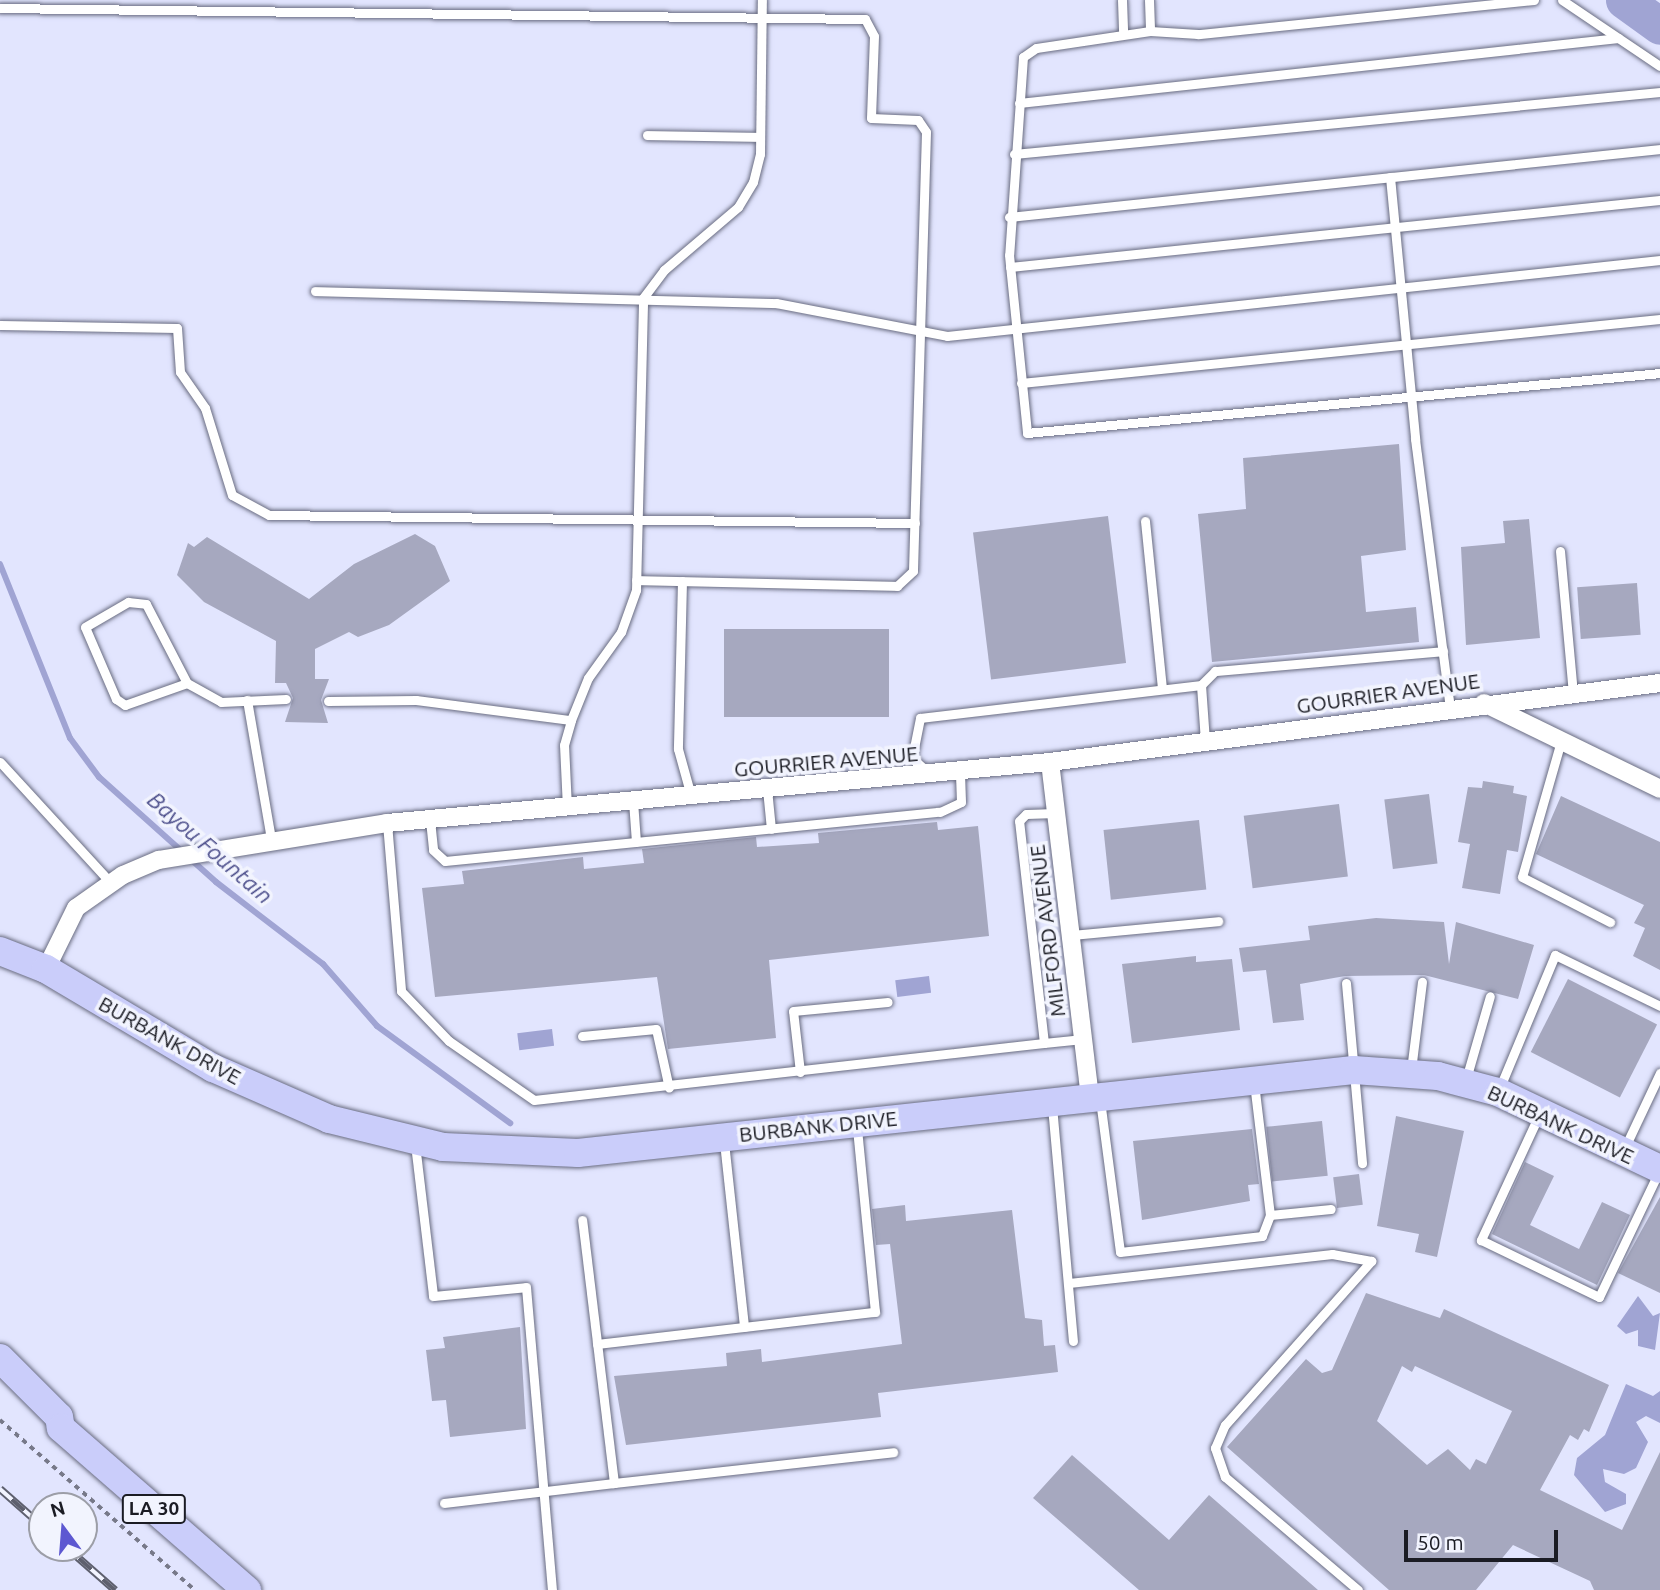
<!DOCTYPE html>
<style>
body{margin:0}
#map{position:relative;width:1660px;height:1590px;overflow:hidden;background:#e2e5fe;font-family:Ubuntu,sans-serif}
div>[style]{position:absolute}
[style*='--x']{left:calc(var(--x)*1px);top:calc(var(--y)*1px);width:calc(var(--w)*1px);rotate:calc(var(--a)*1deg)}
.water>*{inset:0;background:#a0a4d3;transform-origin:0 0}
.stream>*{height:6px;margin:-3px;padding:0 3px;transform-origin:3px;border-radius:3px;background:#a0a4d3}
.river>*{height:37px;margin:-18.5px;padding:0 18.5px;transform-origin:18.5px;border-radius:18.5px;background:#a0a4d3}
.building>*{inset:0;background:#a6a8bf;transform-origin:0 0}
.path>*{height:3.5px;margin-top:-1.75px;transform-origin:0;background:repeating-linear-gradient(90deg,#777989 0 5px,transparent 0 10px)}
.roads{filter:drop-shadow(0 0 2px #696c81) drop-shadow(0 0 2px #696c81)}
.lane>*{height:9px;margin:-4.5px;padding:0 4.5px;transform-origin:4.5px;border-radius:4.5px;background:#fff}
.street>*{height:18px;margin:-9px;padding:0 9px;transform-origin:9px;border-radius:9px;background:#fff}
.primary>*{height:28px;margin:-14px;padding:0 14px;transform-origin:14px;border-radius:14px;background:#cacdfa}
.rail>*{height:8px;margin-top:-4px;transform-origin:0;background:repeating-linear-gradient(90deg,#f2f4fe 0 16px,#5e606e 0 32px);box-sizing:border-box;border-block:2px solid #5e606e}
span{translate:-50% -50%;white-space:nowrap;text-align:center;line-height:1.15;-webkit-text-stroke:7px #f2f4fe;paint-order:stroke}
.shield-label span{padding:2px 5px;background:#f2f4fe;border:2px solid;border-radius:5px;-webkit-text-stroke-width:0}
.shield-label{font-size:19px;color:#1b1c24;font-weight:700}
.street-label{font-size:21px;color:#1b1c24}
.water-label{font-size:23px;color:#4c4e8b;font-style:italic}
.north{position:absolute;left:28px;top:1492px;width:70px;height:70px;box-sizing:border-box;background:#f2f4fe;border:2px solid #9c9ea7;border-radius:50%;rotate:344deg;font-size:19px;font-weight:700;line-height:28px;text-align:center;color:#1b1c24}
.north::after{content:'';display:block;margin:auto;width:24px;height:32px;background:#5d58d1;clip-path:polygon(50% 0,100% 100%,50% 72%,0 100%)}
.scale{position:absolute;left:1404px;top:1530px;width:154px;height:32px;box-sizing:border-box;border:4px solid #1b1c24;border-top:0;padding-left:9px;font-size:21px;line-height:24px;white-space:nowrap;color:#1b1c24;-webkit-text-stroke:5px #f2f4fe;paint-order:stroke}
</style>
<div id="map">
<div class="water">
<div style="left:929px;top:976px;width:17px;height:34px;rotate:83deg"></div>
<div style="left:552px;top:1029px;width:17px;height:35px;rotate:83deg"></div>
<div style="clip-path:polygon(1638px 1296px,1653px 1316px,1660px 1313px,1655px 1350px,1638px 1346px,1638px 1330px,1626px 1334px,1617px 1326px)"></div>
<div style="clip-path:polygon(1626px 1384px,1653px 1396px,1660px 1391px,1660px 1423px,1646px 1416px,1636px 1422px,1648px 1442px,1636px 1468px,1624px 1474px,1603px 1469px,1605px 1482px,1626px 1494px,1626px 1504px,1605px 1512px,1574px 1475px,1577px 1458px,1605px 1435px)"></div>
</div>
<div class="stream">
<div style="--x:0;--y:564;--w:188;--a:68.1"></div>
<div style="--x:70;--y:738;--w:49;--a:53.4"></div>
<div style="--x:99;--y:777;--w:157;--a:41.9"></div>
<div style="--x:216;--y:882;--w:135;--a:37.5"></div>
<div style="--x:323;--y:964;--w:82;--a:48.9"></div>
<div style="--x:377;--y:1026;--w:165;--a:36.1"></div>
</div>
<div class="river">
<div style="--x:1624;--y:0;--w:44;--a:35.8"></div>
</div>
<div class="building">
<div style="clip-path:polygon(1399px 444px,1406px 550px,1361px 556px,1366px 612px,1416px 607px,1419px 642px,1212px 662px,1198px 514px,1246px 509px,1243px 458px)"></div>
<div style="left:1108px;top:516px;width:148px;height:136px;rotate:83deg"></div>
<div style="clip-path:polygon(1529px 519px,1540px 638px,1466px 645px,1461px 547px,1505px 543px,1503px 521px)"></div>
<div style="clip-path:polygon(415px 534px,435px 546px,450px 581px,389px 625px,358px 637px,349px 632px,315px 649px,315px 679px,329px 679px,321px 700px,328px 723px,285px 722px,293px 698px,286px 683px,275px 683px,276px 641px,204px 602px,177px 575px,188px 543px,194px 547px,207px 537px,309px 599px,354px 564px)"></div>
<div style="left:1637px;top:583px;width:52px;height:60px;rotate:86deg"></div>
<div style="left:724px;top:629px;width:165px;height:88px"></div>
<div style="clip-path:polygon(1483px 781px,1514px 786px,1513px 793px,1527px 796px,1518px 852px,1507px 850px,1500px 894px,1462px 888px,1470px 844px,1458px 842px,1468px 787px,1482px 788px)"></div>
<div style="left:1429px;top:794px;width:70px;height:45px;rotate:83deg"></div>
<div style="clip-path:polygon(1561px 796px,1660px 842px,1660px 970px,1633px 956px,1645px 928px,1634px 923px,1644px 905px,1536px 854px)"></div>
<div style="left:1339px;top:804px;width:73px;height:96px;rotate:83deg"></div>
<div style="left:1199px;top:820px;width:70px;height:96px;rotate:84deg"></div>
<div style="clip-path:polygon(937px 822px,938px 830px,978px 826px,989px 936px,769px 960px,776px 1038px,668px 1049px,657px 977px,435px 997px,422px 888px,464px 884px,462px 871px,583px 857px,584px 869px,644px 863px,642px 849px,756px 837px,757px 847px,819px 843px,818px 833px)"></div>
<div style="clip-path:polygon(1376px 918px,1444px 922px,1449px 964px,1456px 922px,1534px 945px,1518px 999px,1424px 975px,1345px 976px,1300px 984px,1304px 1020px,1273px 1023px,1266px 970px,1243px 972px,1239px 948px,1310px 940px,1308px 926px)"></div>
<div style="clip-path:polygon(1196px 956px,1196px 962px,1232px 959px,1240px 1030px,1132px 1043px,1122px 964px)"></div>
<div style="left:1568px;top:979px;width:100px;height:82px;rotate:27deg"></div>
<div style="clip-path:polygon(1396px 1116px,1464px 1131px,1437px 1257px,1415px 1252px,1419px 1234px,1377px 1226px)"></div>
<div style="left:1322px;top:1121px;width:55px;height:56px;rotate:84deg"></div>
<div style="clip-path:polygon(1252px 1129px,1259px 1184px,1248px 1185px,1250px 1201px,1142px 1220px,1133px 1141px)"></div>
<div style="clip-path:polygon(1525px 1162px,1554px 1176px,1530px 1225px,1579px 1249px,1602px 1202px,1630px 1215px,1597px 1285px,1492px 1234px)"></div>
<div style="left:1359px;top:1174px;width:31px;height:26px;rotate:83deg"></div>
<div style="clip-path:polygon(1660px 1197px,1660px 1293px,1618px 1273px)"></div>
<div style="clip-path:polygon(905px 1205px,906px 1221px,1012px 1210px,1025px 1318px,1042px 1320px,1044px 1346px,1055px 1345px,1058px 1372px,878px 1393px,881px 1417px,626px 1445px,614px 1376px,727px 1366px,726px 1353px,761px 1349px,762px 1362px,902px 1344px,890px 1244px,876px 1245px,872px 1209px)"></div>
<div style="clip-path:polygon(evenodd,1366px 1293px,1440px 1318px,1444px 1309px,1609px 1385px,1589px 1432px,1584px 1429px,1578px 1440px,1570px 1435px,1540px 1490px,1622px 1530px,1660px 1452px,1660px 1590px,1594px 1590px,1590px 1581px,1513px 1545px,1476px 1590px,1389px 1590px,1227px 1447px,1306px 1359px,1322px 1373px,1332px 1370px,1366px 1293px,1402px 1366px,1412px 1372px,1415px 1366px,1512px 1411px,1486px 1464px,1476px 1459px,1470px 1470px,1448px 1449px,1427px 1465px,1377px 1421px,1402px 1366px)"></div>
<div style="clip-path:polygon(520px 1327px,526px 1429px,450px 1437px,446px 1400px,432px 1401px,426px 1350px,445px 1348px,443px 1337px)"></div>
<div style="clip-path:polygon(1072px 1455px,1169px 1540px,1209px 1495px,1318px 1590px,1139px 1590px,1033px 1498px)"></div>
</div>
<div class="path">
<div style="--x:0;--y:1420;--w:259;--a:41.1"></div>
</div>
<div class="roads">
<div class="lane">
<div style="--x:1122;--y:0;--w:34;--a:88"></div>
<div style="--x:1149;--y:0;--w:31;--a:88"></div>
<div style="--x:1534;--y:0;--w:338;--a:174.2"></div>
<div style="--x:1198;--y:34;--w:48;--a:-176.4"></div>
<div style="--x:1150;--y:31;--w:115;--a:171.5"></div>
<div style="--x:1036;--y:48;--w:16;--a:145"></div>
<div style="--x:1023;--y:57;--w:198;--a:94"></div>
<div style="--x:1009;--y:255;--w:179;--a:84.2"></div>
<div style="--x:1027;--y:433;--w:636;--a:-5.41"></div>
<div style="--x:1562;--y:0;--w:118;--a:34"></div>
<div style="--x:0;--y:8;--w:865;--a:0.73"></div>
<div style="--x:865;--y:19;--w:19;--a:62"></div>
<div style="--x:874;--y:36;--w:82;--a:92.1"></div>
<div style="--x:871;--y:118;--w:47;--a:2.4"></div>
<div style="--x:918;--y:120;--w:14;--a:56"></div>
<div style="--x:926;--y:132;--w:439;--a:91.7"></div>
<div style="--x:913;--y:571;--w:22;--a:137"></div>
<div style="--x:897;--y:586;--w:261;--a:-178.7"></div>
<div style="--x:1019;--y:103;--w:603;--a:-6.19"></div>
<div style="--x:647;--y:135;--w:113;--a:1"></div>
<div style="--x:1014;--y:154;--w:649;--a:-5.48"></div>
<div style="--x:1390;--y:177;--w:263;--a:84.5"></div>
<div style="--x:1415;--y:439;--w:271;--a:82.6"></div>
<div style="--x:1009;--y:217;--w:655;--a:-5.96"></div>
<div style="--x:1010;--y:267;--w:653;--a:-5.89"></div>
<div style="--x:315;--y:291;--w:461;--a:1.5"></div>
<div style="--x:776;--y:303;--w:174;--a:10.9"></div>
<div style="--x:947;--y:336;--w:717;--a:-6.08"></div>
<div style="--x:0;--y:325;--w:177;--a:1"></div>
<div style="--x:177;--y:328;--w:44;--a:86.1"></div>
<div style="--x:180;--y:372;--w:44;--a:55.2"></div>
<div style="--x:205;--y:408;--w:91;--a:72.8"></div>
<div style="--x:232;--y:495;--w:42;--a:28.4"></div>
<div style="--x:269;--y:515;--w:646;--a:0.71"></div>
<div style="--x:1021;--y:383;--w:642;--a:-5.72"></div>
<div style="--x:1145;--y:521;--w:168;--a:84.2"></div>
<div style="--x:1560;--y:551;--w:143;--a:84.8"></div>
<div style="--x:682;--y:581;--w:168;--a:91.4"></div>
<div style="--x:678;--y:749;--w:49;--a:74.5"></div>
<div style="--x:187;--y:683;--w:66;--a:160.5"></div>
<div style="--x:125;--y:705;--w:11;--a:-146"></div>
<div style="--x:116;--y:699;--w:78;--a:-113.3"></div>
<div style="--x:85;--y:627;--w:50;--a:-30.2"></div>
<div style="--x:128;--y:602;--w:18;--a:6"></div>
<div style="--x:146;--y:604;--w:89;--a:62.6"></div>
<div style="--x:187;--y:683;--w:39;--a:29"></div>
<div style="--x:221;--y:702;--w:65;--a:-2.6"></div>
<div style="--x:247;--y:700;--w:146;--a:80.2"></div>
<div style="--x:328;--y:701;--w:88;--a:-0.7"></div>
<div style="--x:416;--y:700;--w:156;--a:7.4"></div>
<div style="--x:1205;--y:741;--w:56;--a:-94.1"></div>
<div style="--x:1201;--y:685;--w:20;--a:-45"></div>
<div style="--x:1215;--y:671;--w:229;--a:-5"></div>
<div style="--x:1561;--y:741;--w:141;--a:106"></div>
<div style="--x:1522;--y:877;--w:99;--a:27.1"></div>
<div style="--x:0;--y:762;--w:164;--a:47.5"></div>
<div style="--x:929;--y:773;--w:23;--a:-139"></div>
<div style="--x:912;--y:758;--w:41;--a:-78.7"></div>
<div style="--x:920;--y:718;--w:283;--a:-6.7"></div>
<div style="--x:767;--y:789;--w:40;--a:84.3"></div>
<div style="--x:633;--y:801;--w:41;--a:85.8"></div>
<div style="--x:567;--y:808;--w:63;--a:-92.7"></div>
<div style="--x:564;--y:745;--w:26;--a:-74"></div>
<div style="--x:571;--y:720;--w:45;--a:-68"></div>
<div style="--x:588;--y:678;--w:57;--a:-54.3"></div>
<div style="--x:621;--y:632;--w:45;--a:-70.3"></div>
<div style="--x:636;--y:590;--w:292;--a:-88.6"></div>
<div style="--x:643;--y:298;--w:35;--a:-53"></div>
<div style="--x:664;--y:270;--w:97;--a:-40.4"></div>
<div style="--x:738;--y:207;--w:29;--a:-59"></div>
<div style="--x:753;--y:182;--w:29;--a:-76"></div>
<div style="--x:760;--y:154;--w:154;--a:-89.3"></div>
<div style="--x:430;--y:820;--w:30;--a:84"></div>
<div style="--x:433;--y:850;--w:16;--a:43"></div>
<div style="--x:445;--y:861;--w:497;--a:-5.7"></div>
<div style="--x:940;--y:812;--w:23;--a:-25"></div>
<div style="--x:961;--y:802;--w:31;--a:-92"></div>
<div style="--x:387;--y:823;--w:169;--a:85.2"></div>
<div style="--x:401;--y:991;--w:69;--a:46.2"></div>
<div style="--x:449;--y:1041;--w:103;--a:34.8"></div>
<div style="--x:534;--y:1100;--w:513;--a:-6.38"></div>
<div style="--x:1044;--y:1043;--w:223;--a:-96.4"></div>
<div style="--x:1019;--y:821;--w:10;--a:-45"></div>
<div style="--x:1026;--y:814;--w:30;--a:-2"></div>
<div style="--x:1071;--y:935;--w:148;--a:-5.4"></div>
<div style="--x:1346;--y:983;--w:181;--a:84.9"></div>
<div style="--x:582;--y:1036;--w:74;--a:-5.4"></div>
<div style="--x:656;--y:1029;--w:60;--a:77.6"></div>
<div style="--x:1044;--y:1043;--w:39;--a:-6"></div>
<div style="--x:1411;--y:1070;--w:89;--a:-82.9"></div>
<div style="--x:800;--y:1072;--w:61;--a:-96.5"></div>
<div style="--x:793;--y:1011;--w:95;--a:-5.4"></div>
<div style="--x:1466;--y:1079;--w:86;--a:-73.9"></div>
<div style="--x:1254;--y:1083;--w:133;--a:83.1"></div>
<div style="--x:1270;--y:1215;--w:61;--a:-5.6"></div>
<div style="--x:1500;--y:1087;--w:143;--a:-67.4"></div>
<div style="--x:1555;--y:955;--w:117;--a:25.9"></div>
<div style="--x:1100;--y:1100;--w:153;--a:82.5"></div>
<div style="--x:1120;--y:1252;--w:143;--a:-6.4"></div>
<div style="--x:1262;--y:1236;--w:22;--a:-69"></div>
<div style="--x:1052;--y:1106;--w:236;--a:84.9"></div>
<div style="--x:1538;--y:1117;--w:136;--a:114.9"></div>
<div style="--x:1481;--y:1240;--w:131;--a:25.8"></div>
<div style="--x:1599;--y:1297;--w:140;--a:-64.5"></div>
<div style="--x:724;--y:1142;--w:186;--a:83.8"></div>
<div style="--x:415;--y:1144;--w:153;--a:83.2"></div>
<div style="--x:433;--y:1296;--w:93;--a:-5.5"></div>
<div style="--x:526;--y:1287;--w:304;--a:85.1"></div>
<div style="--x:1625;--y:1147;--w:82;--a:-64.7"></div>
<div style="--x:1069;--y:1283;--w:265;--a:-6.3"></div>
<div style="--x:1332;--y:1254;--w:40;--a:10"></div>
<div style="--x:597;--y:1344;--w:280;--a:-6.6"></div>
<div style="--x:875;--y:1312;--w:186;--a:-95.6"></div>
<div style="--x:614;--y:1483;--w:281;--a:-6.3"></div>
<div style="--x:444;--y:1503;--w:171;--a:-6.7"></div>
<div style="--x:614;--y:1483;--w:265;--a:-96.9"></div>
<div style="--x:1358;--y:1590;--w:175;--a:-139.6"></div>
<div style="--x:1225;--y:1477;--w:31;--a:-109"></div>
<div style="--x:1215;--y:1448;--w:25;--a:-67"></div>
<div style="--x:1225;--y:1425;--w:220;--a:-48.3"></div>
</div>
<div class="street">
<div style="--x:1484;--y:703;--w:196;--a:26"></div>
<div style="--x:1050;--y:762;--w:335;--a:83.2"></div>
<div style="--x:46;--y:969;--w:68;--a:-63.8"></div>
<div style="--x:76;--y:908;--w:57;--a:-35.1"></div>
<div style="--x:123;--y:875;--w:39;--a:-23"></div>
<div style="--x:159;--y:860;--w:231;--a:-9.2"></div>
<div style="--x:387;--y:823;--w:666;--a:-5.26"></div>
<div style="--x:1050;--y:762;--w:615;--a:-7.38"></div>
</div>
<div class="primary">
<div style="--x:0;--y:951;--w:49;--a:21.4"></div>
<div style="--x:46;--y:969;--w:194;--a:30.7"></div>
<div style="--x:213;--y:1068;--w:127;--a:23.7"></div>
<div style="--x:329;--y:1119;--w:117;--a:13.8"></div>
<div style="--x:443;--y:1147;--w:135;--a:2.5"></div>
<div style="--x:578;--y:1153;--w:780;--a:-6.11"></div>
<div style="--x:1354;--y:1070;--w:84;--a:4.1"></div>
<div style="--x:1438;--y:1076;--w:62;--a:14.9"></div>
<div style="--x:1498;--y:1092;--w:179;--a:25.4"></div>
<div style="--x:0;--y:1358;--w:83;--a:45"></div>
<div style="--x:59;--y:1417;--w:11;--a:80"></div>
<div style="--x:61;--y:1428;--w:247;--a:41.1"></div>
</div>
</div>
<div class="rail">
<div style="--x:0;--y:1489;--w:56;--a:41.4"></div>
<div style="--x:67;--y:1548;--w:64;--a:41.2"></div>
</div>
<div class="shield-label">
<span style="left:154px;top:1509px">LA 30</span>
</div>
<div class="street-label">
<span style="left:1388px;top:693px;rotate:-8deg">GOURRIER AVENUE</span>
<span style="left:826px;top:761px;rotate:-5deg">GOURRIER AVENUE</span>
<span style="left:1047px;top:931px;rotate:-97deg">MILFORD AVENUE</span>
<span style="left:170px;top:1040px;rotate:29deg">BURBANK DRIVE</span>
<span style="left:1561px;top:1124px;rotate:25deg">BURBANK DRIVE</span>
<span style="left:818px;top:1126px;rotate:-6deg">BURBANK DRIVE</span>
</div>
<div class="water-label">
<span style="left:210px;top:848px;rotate:41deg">Bayou Fountain</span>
</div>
<div class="north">N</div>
<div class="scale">50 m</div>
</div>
